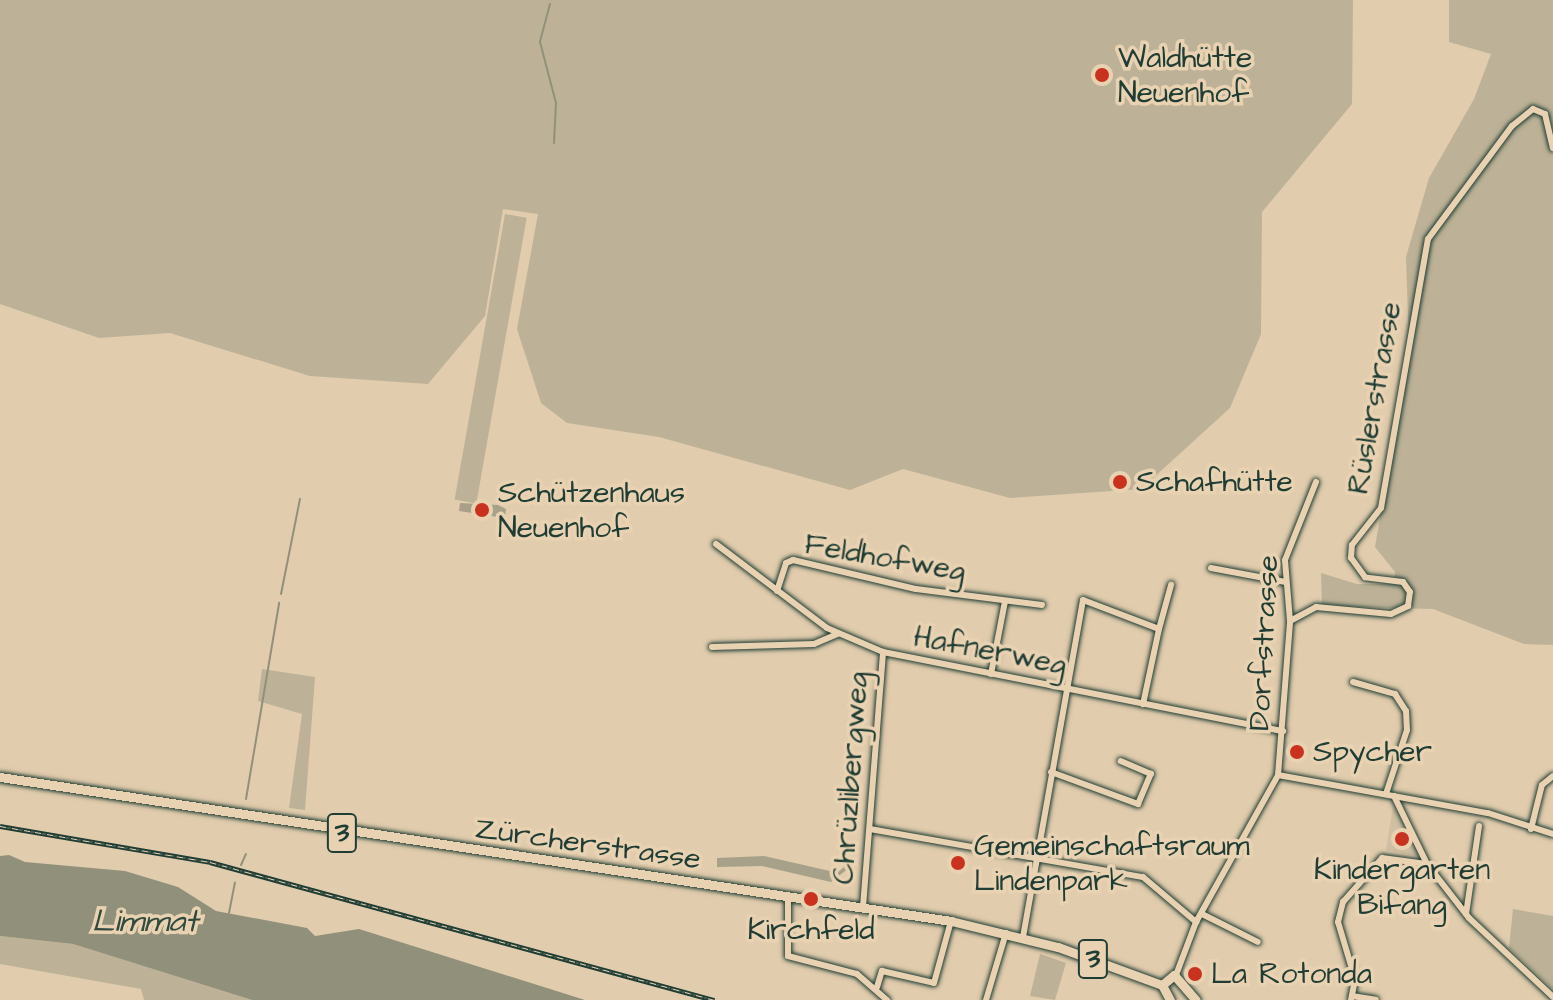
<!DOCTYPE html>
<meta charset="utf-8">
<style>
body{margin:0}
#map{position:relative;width:1553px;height:1000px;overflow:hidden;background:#e1ccad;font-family:"Architects Daughter",sans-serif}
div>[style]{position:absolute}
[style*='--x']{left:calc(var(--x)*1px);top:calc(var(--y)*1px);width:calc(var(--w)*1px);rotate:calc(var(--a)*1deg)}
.built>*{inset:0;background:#d0bfa2}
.green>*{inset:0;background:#bdb297;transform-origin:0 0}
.water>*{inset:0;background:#91917b}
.stream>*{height:2px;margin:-1px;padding:0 1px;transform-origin:1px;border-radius:1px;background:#91917b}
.building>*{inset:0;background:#a8a18a}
.roads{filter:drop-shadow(0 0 2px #1f3d34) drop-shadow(0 0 2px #1f3d34)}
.minor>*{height:6px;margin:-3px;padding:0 3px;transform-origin:3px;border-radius:3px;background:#e9d2b2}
.primary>*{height:9px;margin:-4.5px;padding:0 4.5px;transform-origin:4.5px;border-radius:4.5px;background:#e9d2b2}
.rail>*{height:5px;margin-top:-2.5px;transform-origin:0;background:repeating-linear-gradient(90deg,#e9d2b2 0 6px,#1f3d34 0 12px);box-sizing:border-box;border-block:2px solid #1f3d34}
.dots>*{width:22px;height:22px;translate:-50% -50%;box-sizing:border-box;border:4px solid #e9d2b2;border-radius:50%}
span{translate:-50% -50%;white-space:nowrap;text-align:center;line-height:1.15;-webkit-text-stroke:7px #e9d2b2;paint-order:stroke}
.shield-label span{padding:2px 6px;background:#e9d2b2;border:2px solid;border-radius:6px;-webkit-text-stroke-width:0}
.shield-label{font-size:28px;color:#1f3d34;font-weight:700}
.poi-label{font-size:30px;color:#1f3d34}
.left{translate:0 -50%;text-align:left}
.street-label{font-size:30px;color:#1f3d34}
.water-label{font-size:32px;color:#304a3f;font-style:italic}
</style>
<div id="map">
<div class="built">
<div style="clip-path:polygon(1393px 807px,1423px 852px,1417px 856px,1386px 850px)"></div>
</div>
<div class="green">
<div style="clip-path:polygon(0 0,1353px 0,1352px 104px,1262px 212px,1261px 334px,1230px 408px,1141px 489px,1010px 498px,903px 469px,850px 490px,659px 437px,567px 423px,541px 403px,517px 329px,538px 214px,503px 209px,485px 316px,428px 384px,310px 376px,170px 333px,99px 338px,0 304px)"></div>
<div style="clip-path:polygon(1449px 0,1553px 0,1553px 645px,1524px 644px,1433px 609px,1322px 606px,1321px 573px,1357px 584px,1394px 584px,1395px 572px,1375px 547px,1409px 346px,1406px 257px,1429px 178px,1474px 99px,1491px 54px,1449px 42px)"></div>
<div style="left:505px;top:214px;width:22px;height:290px;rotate:10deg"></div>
<div style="clip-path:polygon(262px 669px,315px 677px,305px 810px,289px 808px,302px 714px,258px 701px)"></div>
<div style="clip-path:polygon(1513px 909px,1553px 916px,1553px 989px,1509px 948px)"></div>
<div style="clip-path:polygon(0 936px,73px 944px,252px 1000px,144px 1000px,141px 989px,0 964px)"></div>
<div style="clip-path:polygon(1040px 954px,1066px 963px,1055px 1000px,1030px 996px)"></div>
</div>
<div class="water">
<div style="clip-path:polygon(9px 855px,25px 862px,125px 871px,178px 887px,216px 911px,307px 928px,315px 936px,359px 929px,585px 1000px,252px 1000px,73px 944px,0 936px,0 856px)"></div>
</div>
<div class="stream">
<div style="--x:550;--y:4;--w:39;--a:105"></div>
<div style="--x:540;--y:42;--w:63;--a:75.3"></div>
<div style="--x:556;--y:103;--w:40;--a:92.9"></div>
<div style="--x:281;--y:594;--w:97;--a:-78.7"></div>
<div style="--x:246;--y:799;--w:199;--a:-80.4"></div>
<div style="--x:241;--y:865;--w:12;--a:-66"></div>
<div style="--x:229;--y:913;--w:31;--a:-79"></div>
</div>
<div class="building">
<div style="clip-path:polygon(460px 503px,498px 505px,506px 509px,505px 518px,459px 511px)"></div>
<div style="clip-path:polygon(764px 856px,830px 871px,849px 857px,854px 864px,831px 882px,762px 866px,717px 867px,717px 858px)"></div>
</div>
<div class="roads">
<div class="minor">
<div style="--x:716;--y:544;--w:139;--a:37.1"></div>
<div style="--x:827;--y:628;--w:61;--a:23.2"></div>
<div style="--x:883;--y:652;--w:408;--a:11.2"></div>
<div style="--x:1211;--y:568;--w:76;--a:10.6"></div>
<div style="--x:777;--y:591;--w:29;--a:-72"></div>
<div style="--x:786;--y:563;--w:8;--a:-23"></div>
<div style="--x:793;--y:560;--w:126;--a:13.3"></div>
<div style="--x:916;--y:589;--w:127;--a:7.2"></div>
<div style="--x:1290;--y:621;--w:30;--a:-28"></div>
<div style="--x:1316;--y:607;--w:75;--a:5.3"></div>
<div style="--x:1391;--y:614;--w:19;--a:-25"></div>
<div style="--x:1408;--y:606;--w:14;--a:-82"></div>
<div style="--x:1410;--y:592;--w:12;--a:-125"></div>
<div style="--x:1403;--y:582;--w:38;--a:-173"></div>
<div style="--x:1365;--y:577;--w:24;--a:-126"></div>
<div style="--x:1351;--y:558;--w:13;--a:-86"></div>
<div style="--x:1352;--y:545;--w:47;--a:-51.9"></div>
<div style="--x:1381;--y:508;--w:273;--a:-80.1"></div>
<div style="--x:1428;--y:239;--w:141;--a:-53.4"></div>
<div style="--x:1512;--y:126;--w:27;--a:-39"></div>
<div style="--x:1533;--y:109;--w:13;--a:23"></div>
<div style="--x:1545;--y:114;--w:35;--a:77"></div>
<div style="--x:1159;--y:629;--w:46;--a:-74.7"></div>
<div style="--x:712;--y:647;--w:102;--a:-1.7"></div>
<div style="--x:814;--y:644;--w:26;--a:-23"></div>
<div style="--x:991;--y:674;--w:74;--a:-79.1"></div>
<div style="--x:1353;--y:682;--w:44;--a:15.9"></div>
<div style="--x:1395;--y:694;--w:20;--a:57"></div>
<div style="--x:1406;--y:711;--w:19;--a:87"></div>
<div style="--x:1407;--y:730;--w:67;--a:108.2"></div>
<div style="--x:1051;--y:772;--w:93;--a:20.2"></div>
<div style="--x:1138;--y:804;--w:33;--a:-67"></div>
<div style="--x:1151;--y:774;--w:33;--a:-157"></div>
<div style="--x:1278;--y:775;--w:213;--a:10.3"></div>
<div style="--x:1488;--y:813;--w:68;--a:17.9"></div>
<div style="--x:1394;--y:796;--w:76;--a:64.1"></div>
<div style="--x:1427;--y:864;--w:68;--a:52.1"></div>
<div style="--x:1469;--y:918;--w:115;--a:43.2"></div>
<div style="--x:870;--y:829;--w:277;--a:10"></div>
<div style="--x:1143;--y:877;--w:70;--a:40.3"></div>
<div style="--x:1531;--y:829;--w:45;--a:-76"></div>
<div style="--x:1542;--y:785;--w:14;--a:-39"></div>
<div style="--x:788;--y:896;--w:60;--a:90"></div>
<div style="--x:788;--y:956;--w:71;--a:14.6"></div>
<div style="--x:857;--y:974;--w:40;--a:41"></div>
<div style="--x:863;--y:907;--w:256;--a:-85.5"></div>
<div style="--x:1466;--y:914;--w:89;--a:-81.6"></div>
<div style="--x:1204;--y:915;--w:60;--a:26.6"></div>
<div style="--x:1023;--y:937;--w:342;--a:-79.9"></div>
<div style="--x:1083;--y:600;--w:81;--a:20.9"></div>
<div style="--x:1159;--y:629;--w:77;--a:102"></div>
<div style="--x:1176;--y:975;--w:57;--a:-69.3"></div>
<div style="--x:1196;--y:922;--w:168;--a:-60.8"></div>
<div style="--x:1278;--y:775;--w:154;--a:-85.5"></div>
<div style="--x:1290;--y:621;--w:61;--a:-94.7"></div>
<div style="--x:1285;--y:560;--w:84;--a:-68.3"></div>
<div style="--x:877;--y:987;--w:17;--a:-73"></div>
<div style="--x:882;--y:971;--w:53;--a:13"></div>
<div style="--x:934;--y:983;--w:64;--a:-74.7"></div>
<div style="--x:1352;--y:996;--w:24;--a:9"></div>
<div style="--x:986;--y:1000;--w:70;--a:-73.4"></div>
<div style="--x:1351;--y:1000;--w:21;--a:-79"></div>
<div style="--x:1355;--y:979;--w:59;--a:-106.6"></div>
<div style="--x:1338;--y:922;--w:21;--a:-76"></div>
<div style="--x:1343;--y:902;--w:59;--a:-48.4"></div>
<div style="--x:1382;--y:858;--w:45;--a:7.6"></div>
</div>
<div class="primary">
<div style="--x:0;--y:777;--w:962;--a:8.61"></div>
<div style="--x:951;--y:921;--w:110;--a:13.7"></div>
<div style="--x:1058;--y:947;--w:111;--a:20.1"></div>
<div style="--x:1170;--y:1000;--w:17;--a:-118"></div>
<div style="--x:1162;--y:985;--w:16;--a:-40"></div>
<div style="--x:1174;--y:975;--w:33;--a:49"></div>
</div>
</div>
<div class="rail">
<div style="--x:0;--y:826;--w:213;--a:9.7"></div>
<div style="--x:210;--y:862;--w:523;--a:15.31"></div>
</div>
<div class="dots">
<div style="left:1102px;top:75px;background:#c8321e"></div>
<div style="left:1120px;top:482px;background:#c8321e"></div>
<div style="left:482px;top:510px;background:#c8321e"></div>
<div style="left:1297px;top:752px;background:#c8321e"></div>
<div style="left:1402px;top:839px;background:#c8321e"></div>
<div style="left:958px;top:863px;background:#c8321e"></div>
<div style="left:811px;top:899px;background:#c8321e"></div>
<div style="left:1195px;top:974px;background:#c8321e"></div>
</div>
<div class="shield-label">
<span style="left:342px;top:833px">3</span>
<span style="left:1093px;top:959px">3</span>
</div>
<div class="poi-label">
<span class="left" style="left:1118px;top:75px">Waldhütte<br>Neuenhof</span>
<span class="left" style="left:1136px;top:482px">Schafhütte</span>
<span class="left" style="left:498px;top:510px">Schützenhaus<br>Neuenhof</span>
<span class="left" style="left:1313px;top:752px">Spycher</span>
<span class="left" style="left:974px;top:863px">Gemeinschaftsraum<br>Lindenpark</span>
<span style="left:1402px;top:887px">Kindergarten<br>Bifang</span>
<span style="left:811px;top:930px">Kirchfeld</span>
<span class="left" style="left:1211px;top:974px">La Rotonda</span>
</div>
<div class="street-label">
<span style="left:1375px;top:398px;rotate:-80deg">Rüslerstrasse</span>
<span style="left:885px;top:558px;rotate:10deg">Feldhofweg</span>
<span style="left:1264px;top:643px;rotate:-87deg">Dorfstrasse</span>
<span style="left:990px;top:651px;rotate:11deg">Hafnerweg</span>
<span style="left:851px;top:778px;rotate:-86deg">Chrüzlibergweg</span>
<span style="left:588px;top:844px;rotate:8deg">Zürcherstrasse</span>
</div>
<div class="water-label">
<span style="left:145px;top:922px">Limmat</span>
</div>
</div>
